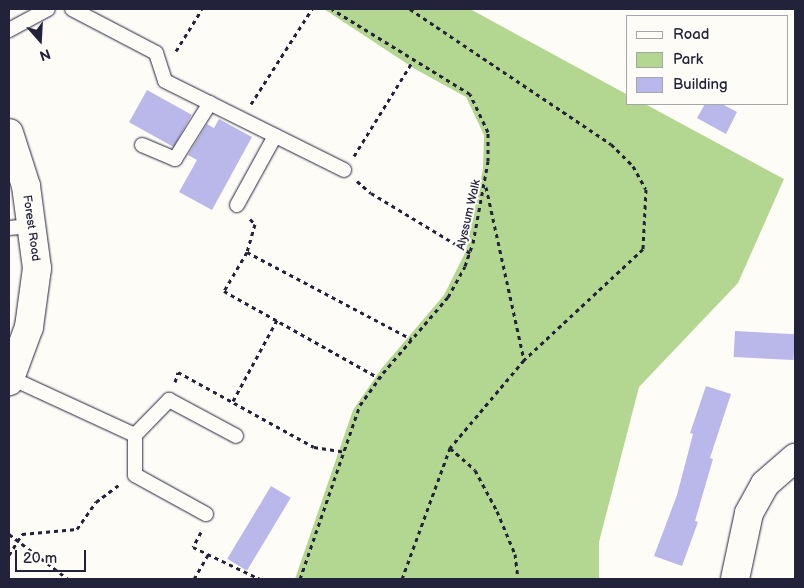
<!DOCTYPE html>
<html>
<head>
<meta charset="utf-8">
<style>
	body { margin:0 }
	#map { position:relative; width:804px; height:588px; overflow:hidden; background:#fdfcf7; font-family:"Balsamiq Sans",sans-serif }
	div>[style] { position:absolute }
	[style*='--x'] { left:calc(var(--x)*1px); top:calc(var(--y)*1px); width:calc(var(--w)*1px); rotate:calc(var(--a)*1deg) }
	.green>* { inset:0; background:#b3d791 }
	.building>* { inset:0; background:#bab8ea; transform-origin:0 0 }
	.path>* { height:3px; margin-top:-1.5px; transform-origin:0; background:repeating-linear-gradient(90deg,#22223b 0 4px,transparent 0 8px) }
	.roads { filter:drop-shadow(0 0 1px #22223b) drop-shadow(0 0 1px #22223b) }
	.lane>* { height:14px; margin:-7px; padding:0 7px; transform-origin:7px; border-radius:7px; background:#fdfcf7 }
	.street>* { height:28px; margin:-14px; padding:0 14px; transform-origin:14px; border-radius:14px; background:#fdfcf7 }
	span { translate:-50% -50%; white-space:nowrap; text-align:center; line-height:1.15; -webkit-text-stroke:4px #fdfcf7; paint-order:stroke }
	.street-label { font-size:12px; color:#22223b }
	.frame { position:absolute; inset:0; border:10px solid #22223b; pointer-events:none }
	.legend { position:absolute; left:626px; top:15px; width:162px; height:90px; box-sizing:border-box; background:#fdfcf7; border:1px solid #a5a5ac; margin:0; padding:6px 9px; list-style:none; font-size:15px; color:#22223b }
	.legend li { display:flex; align-items:center; gap:10px; height:25px }
	.legend b { width:25px; border:1px solid #a5a5ac }
	.north { position:absolute; left:15px; top:15px; width:50px; height:50px; -webkit-text-stroke:4px #fdfcf7; paint-order:stroke; rotate:161deg; font-size:14px; font-weight:700; line-height:20px; text-align:center; color:#22223b }
	.north::after { content:''; display:block; margin:auto; width:18px; height:22px; background:#22223b; clip-path:polygon(50% 0,100% 100%,50% 72%,0 100%) }
	.scale { position:absolute; left:15px; top:550px; width:71px; height:22px; box-sizing:border-box; border:2px solid #22223b; border-top:0; padding-left:6px; font-size:15px; line-height:18px; white-space:nowrap; color:#22223b; -webkit-text-stroke:4px #fdfcf7; paint-order:stroke }
</style>
</head>
<body>
<div id="map">
	<div class="green">
		<i style="clip-path:polygon(324px 9px,470px 9px,628px 95px,628px 104px,645px 104px,784px 179px,738px 283px,639px 387px,599px 542px,599px 579px,295px 579px,353px 410px,382px 368px,444px 295px,466px 251px,483px 169px,484px 135px,466px 97px,415px 69px)"></i>
	</div>
	<div class="building">
		<i style="left:147px;top:90px;width:51px;height:37px;rotate:29deg"></i>
		<i style="clip-path:polygon(705px 104px,722px 104px,737px 112px,726px 134px,697px 118px)"></i>
		<i style="clip-path:polygon(219px 119px,252px 137px,212px 210px,179px 192px,197px 160px,188px 155px,207px 124px,214px 128px)"></i>
		<i style="left:735px;top:331px;width:60px;height:26px;rotate:3deg"></i>
		<i style="clip-path:polygon(706px 386px,731px 394px,710px 458px,713px 459px,695px 521px,698px 522px,682px 566px,654px 556px,677px 495px,693px 434px,690px 433px)"></i>
		<i style="left:271px;top:486px;width:23px;height:85px;rotate:31deg"></i>
	</div>
	<div class="path">
		<i style="--x:410;--y:9;--w:242;--a:33.9"></i>
		<i style="--x:611;--y:144;--w:31;--a:45"></i>
		<i style="--x:633;--y:166;--w:26;--a:61"></i>
		<i style="--x:646;--y:189;--w:60;--a:92.9"></i>
		<i style="--x:643;--y:249;--w:163;--a:137"></i>
		<i style="--x:524;--y:360;--w:115;--a:130.1"></i>
		<i style="--x:450;--y:448;--w:33;--a:41"></i>
		<i style="--x:475;--y:470;--w:47;--a:61.8"></i>
		<i style="--x:497;--y:511;--w:47;--a:67.3"></i>
		<i style="--x:515;--y:554;--w:25;--a:83"></i>
		<i style="--x:176;--y:51;--w:49;--a:-58.2"></i>
		<i style="--x:251;--y:104;--w:113;--a:-57.3"></i>
		<i style="--x:354;--y:156;--w:112;--a:-58.2"></i>
		<i style="--x:357;--y:181;--w:18;--a:41"></i>
		<i style="--x:371;--y:193;--w:116;--a:31.2"></i>
		<i style="--x:486;--y:187;--w:177;--a:77.6"></i>
		<i style="--x:250;--y:219;--w:7;--a:45"></i>
		<i style="--x:255;--y:224;--w:29;--a:106"></i>
		<i style="--x:247;--y:252;--w:186;--a:27.9"></i>
		<i style="--x:247;--y:252;--w:45;--a:120.5"></i>
		<i style="--x:224;--y:291;--w:178;--a:29.3"></i>
		<i style="--x:175;--y:382;--w:10;--a:-73"></i>
		<i style="--x:178;--y:372;--w:155;--a:28.9"></i>
		<i style="--x:314;--y:447;--w:31;--a:9"></i>
		<i style="--x:233;--y:401;--w:92;--a:-61.5"></i>
		<i style="--x:201;--y:532;--w:17;--a:118"></i>
		<i style="--x:193;--y:547;--w:74;--a:25.5"></i>
		<i style="--x:9;--y:534;--w:74;--a:37.3"></i>
		<i style="--x:9;--y:555;--w:25;--a:-58"></i>
		<i style="--x:22;--y:534;--w:55;--a:-5.2"></i>
		<i style="--x:77;--y:529;--w:33;--a:-55"></i>
		<i style="--x:96;--y:502;--w:30;--a:-37"></i>
		<i style="--x:194;--y:579;--w:28;--a:-60"></i>
		<i style="--x:300;--y:579;--w:184;--a:-71"></i>
		<i style="--x:360;--y:405;--w:39;--a:-54"></i>
		<i style="--x:383;--y:373;--w:100;--a:-49.5"></i>
		<i style="--x:448;--y:297;--w:35;--a:-61"></i>
		<i style="--x:465;--y:266;--w:24;--a:-71"></i>
		<i style="--x:473;--y:243;--w:83;--a:-79.6"></i>
		<i style="--x:488;--y:161;--w:29;--a:-90"></i>
		<i style="--x:488;--y:132;--w:42;--a:-115.3"></i>
		<i style="--x:470;--y:94;--w:162;--a:-148.4"></i>
		<i style="--x:402;--y:579;--w:140;--a:-69.9"></i>
	</div>
	<div class="roads">
		<div class="lane">
			<i style="--x:72;--y:9;--w:95;--a:27.6"></i>
			<i style="--x:156;--y:53;--w:29;--a:72"></i>
			<i style="--x:165;--y:81;--w:200;--a:26.4"></i>
			<i style="--x:9;--y:30;--w:44;--a:-28.3"></i>
			<i style="--x:142;--y:145;--w:36;--a:23"></i>
			<i style="--x:175;--y:159;--w:66;--a:-58"></i>
			<i style="--x:237;--y:205;--w:79;--a:-61.2"></i>
			<i style="--x:9;--y:228;--w:22;--a:-5"></i>
			<i style="--x:11;--y:378;--w:136;--a:24.7"></i>
			<i style="--x:135;--y:435;--w:40;--a:90"></i>
			<i style="--x:135;--y:475;--w:81;--a:28.8"></i>
			<i style="--x:135;--y:435;--w:49;--a:-45.8"></i>
			<i style="--x:169;--y:400;--w:76;--a:28.2"></i>
		</div>
		<div class="street">
			<i style="--x:9;--y:133;--w:56;--a:72.2"></i>
			<i style="--x:26;--y:186;--w:83;--a:82.4"></i>
			<i style="--x:37;--y:268;--w:60;--a:97.7"></i>
			<i style="--x:29;--y:327;--w:58;--a:110.3"></i>
			<i style="--x:735;--y:579;--w:67;--a:-78"></i>
			<i style="--x:749;--y:513;--w:33;--a:-61"></i>
			<i style="--x:765;--y:484;--w:40;--a:-41"></i>
		</div>
	</div>
	<div class="street-label">
		<span style="left:469px;top:215px;rotate:-77deg">Alyssum Walk</span>
		<span style="left:31px;top:228px;rotate:82deg">Forest Road</span>
	</div>
	<div class="frame"></div>
	<ul class="legend">
	<li><b style="height:6px;background:#fdfcf7"></b>Road</li>
	<li><b style="height:14px;background:#b3d791"></b>Park</li>
	<li><b style="height:14px;background:#bab8ea"></b>Building</li>
	</ul>
	<div class="north">N</div>
	<div class="scale">20 m</div>
</div>
</body>
</html>
